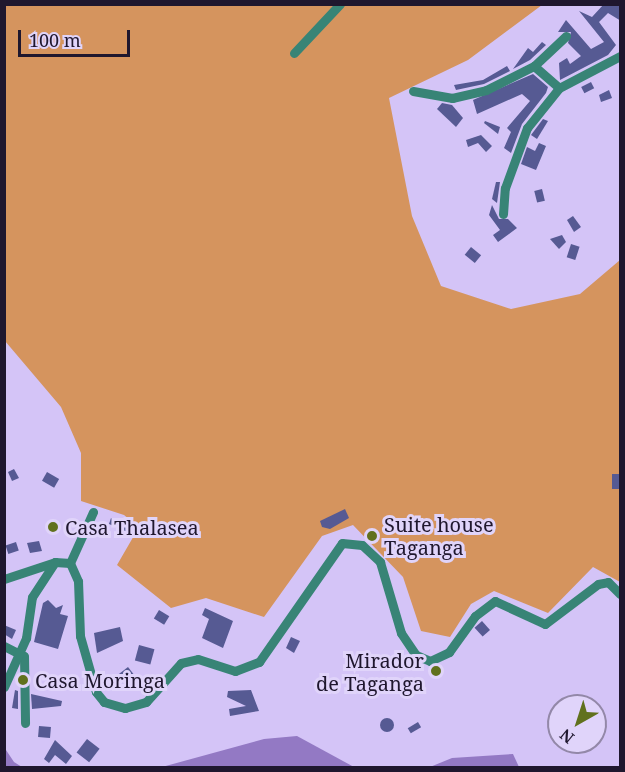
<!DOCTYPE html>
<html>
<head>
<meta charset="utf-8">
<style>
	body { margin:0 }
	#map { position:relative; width:625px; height:772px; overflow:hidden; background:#d4c4f7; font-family:"Noto Serif",serif }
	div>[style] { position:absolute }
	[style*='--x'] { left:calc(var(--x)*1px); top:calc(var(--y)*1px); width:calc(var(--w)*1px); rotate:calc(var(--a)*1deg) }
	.green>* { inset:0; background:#d5945e }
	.water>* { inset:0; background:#9379c4 }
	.building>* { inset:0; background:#565a93; transform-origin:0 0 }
	.round { border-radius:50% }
	.minor>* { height:9px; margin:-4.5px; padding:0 4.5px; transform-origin:4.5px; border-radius:4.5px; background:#388476 }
	.dots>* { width:16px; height:16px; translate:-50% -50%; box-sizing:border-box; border:3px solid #e0d4fa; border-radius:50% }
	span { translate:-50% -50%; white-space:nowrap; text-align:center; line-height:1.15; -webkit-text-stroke:6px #e0d4fa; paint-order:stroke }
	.poi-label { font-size:20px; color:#1f172e }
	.left { translate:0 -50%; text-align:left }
	.right { translate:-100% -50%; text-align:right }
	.frame { position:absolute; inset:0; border:6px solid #1f172e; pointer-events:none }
	.north { position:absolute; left:547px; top:694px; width:60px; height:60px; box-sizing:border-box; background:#e0d4fa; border:2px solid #9388a8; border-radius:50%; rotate:219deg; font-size:16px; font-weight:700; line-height:24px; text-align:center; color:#1f172e }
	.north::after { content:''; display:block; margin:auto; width:21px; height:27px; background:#61711d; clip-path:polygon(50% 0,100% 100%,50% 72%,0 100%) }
	.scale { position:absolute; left:18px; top:30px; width:112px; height:27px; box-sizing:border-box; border:3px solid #1f172e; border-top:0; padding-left:8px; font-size:18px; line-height:21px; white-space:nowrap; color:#1f172e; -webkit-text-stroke:4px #e0d4fa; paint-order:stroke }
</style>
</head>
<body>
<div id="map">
	<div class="green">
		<i style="clip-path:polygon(4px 5px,542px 5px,468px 60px,389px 98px,412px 216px,441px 286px,511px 309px,580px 294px,620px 260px,620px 582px,593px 567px,548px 613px,494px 591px,471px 604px,450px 637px,421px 631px,403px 577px,353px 525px,322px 536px,264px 617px,206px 598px,171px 608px,117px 565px,139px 527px,124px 515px,81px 501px,81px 453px,61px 407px,5px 341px)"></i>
	</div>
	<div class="water">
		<i style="clip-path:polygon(297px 736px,354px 767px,162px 767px,264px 739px)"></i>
		<i style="clip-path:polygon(4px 747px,14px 762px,22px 767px,5px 767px)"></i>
		<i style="clip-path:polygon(513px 754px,519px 767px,430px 767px,452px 758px)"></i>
	</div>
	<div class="building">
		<i style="clip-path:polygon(604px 4px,621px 4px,621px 21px,608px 13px,599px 22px,616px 45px,608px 55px,560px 80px,559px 63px,567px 58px,570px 64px,581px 56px,568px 43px,571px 32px,558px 32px,566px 20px,591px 49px,604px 42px,579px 11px,592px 17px)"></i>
		<i style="clip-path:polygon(542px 42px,546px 45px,530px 60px,513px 69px,528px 48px,533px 52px)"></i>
		<i style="clip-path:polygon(507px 66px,510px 71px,484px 84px,456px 90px,454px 85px,483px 80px)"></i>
		<i style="clip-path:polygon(533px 74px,548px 87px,546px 93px,522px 124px,511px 153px,504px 148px,511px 132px,507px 128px,530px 101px,522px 94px,477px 114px,473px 100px)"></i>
		<i style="left:591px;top:82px;width:7px;height:11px;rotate:63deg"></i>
		<i style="clip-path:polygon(609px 90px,612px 98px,601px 102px,599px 95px)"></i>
		<i style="clip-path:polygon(442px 103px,452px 105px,463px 118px,456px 127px,437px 109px)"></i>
		<i style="clip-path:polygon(543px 119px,548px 121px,537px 139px,531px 135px)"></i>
		<i style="clip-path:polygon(485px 121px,500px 127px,498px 134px,484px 123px)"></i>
		<i style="clip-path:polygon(481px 135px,492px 146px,486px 152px,478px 143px,468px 147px,466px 140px)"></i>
		<i style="clip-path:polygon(539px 143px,546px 146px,536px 170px,521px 164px,527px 147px,535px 151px)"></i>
		<i style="clip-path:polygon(496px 182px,500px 182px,497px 203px,492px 199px)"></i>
		<i style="left:542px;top:189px;width:12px;height:8px;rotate:76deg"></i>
		<i style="clip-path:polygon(492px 205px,499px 219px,508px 219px,517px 228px,498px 242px,493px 235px,500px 230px,489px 215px)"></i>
		<i style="clip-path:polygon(573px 216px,581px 227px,574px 232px,567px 220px)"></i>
		<i style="clip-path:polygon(562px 235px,566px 242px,559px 249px,550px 239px)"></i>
		<i style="left:571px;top:244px;width:9px;height:14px;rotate:18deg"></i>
		<i style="left:471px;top:247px;width:13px;height:10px;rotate:39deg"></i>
		<i style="clip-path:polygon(14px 469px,19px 478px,12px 481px,8px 472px)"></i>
		<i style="left:47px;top:472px;width:14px;height:10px;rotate:30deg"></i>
		<i style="left:612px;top:474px;width:7px;height:15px"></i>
		<i style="clip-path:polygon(345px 509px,349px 518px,330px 529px,322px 527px,320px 521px)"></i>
		<i style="clip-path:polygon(111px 518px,132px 526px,130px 533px,109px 524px)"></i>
		<i style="clip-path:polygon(39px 541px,42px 551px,30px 553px,27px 543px)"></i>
		<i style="left:16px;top:542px;width:9px;height:11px;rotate:72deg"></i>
		<i style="clip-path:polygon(48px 600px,56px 608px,63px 605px,60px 614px,68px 616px,58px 649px,34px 642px,43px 603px)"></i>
		<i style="clip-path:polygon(205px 608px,233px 621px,223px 648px,202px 638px,209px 619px,202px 615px)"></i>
		<i style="left:159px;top:610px;width:12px;height:10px;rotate:31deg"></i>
		<i style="left:482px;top:621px;width:12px;height:10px;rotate:48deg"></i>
		<i style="clip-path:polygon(4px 625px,16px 630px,12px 639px,4px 634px)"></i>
		<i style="clip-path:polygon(120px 627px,123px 641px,97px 653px,94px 633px)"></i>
		<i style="clip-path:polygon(291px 637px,300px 641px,294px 653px,286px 648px)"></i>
		<i style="left:139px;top:645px;width:16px;height:16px;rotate:15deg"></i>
		<i style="left:128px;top:667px;width:18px;height:14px;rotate:52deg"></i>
		<i style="clip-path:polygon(15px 690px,18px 691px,18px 709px,12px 708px)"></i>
		<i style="clip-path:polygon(251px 690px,259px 711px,230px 716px,229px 709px,246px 706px,227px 697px,228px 691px)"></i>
		<i style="clip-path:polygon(31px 694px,62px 701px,61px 706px,32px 709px)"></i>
		<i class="round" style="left:380px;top:718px;width:14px;height:14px"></i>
		<i style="left:418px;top:722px;width:6px;height:12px;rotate:59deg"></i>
		<i style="left:39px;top:726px;width:12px;height:11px;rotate:5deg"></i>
		<i style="left:87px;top:739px;width:16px;height:17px;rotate:38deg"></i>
		<i style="clip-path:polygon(55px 740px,72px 756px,66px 764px,55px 755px,49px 763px,44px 759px)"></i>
	</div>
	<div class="minor">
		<i style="--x:294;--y:53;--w:67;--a:-46.8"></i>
		<i style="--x:534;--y:66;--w:33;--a:41"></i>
		<i style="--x:413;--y:91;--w:40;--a:10"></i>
		<i style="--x:452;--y:98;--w:35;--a:-13"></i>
		<i style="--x:486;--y:90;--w:54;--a:-26.6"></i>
		<i style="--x:534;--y:66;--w:44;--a:-43.2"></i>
		<i style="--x:503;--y:214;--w:26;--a:-86"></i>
		<i style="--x:505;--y:188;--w:64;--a:-69.9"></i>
		<i style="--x:527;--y:128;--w:51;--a:-51.3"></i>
		<i style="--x:559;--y:88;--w:69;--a:-27.7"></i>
		<i style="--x:70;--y:563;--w:56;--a:-65.7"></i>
		<i style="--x:4;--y:579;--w:54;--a:-18.4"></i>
		<i style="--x:55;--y:562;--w:15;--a:4"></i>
		<i style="--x:70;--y:563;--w:20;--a:66"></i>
		<i style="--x:78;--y:581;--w:55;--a:87.9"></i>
		<i style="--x:80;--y:636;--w:58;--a:74.1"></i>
		<i style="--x:96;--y:692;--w:13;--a:51"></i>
		<i style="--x:104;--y:702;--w:22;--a:16"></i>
		<i style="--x:125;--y:708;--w:22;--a:-16"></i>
		<i style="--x:146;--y:702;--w:52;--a:-48.1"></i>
		<i style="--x:181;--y:663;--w:17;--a:-13"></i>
		<i style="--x:198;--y:659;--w:39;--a:18"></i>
		<i style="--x:235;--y:671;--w:26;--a:-21"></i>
		<i style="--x:259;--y:662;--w:145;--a:-55.1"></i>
		<i style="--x:342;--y:543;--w:20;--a:6"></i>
		<i style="--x:362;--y:545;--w:25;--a:43"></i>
		<i style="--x:380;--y:562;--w:74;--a:73.5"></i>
		<i style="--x:401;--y:633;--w:27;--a:56"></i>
		<i style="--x:416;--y:655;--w:15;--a:23"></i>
		<i style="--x:430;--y:661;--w:21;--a:-25"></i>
		<i style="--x:449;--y:652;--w:44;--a:-54.2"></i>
		<i style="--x:475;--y:616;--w:25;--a:-37"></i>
		<i style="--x:495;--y:601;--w:55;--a:24.7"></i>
		<i style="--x:545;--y:624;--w:66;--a:-37"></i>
		<i style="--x:598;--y:584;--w:10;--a:-11"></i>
		<i style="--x:608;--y:582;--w:17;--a:45"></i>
		<i style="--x:4;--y:646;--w:22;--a:27"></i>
		<i style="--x:24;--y:656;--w:67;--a:89.1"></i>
		<i style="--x:4;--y:687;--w:54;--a:-65.8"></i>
		<i style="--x:26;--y:638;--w:41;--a:-81.7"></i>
		<i style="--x:32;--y:597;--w:42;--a:-56.7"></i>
	</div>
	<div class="dots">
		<i style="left:53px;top:527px;background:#61711d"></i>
		<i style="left:372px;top:536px;background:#61711d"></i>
		<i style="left:436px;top:671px;background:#61711d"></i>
		<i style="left:23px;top:680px;background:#61711d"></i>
	</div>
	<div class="poi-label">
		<span class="left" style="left:384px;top:536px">Suite house<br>Taganga</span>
		<span class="left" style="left:65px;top:527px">Casa Thalasea</span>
		<span class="right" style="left:424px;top:672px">Mirador<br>de Taganga</span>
		<span class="left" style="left:35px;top:680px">Casa Moringa</span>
	</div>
	<div class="frame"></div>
	<div class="north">N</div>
	<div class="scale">100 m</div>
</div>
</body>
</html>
